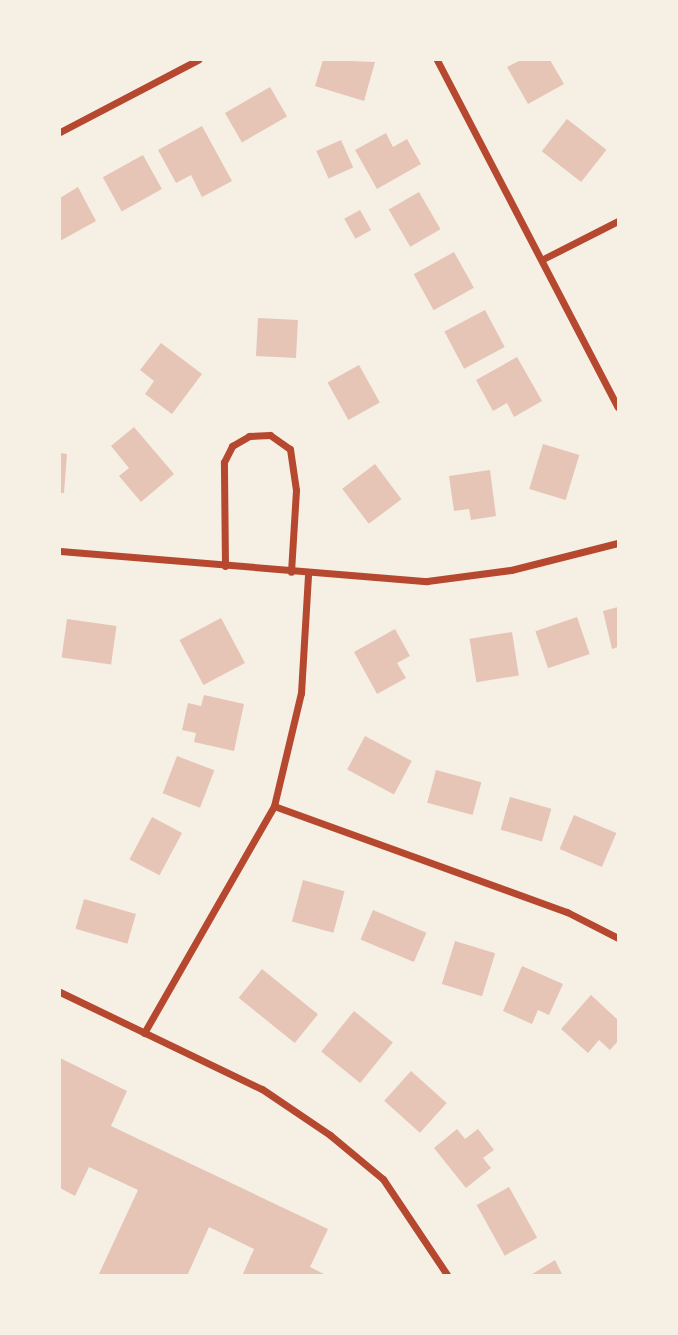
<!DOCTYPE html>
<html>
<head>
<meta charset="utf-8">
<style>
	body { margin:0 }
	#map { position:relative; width:678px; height:1335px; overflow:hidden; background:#f6efe4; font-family:Ubuntu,sans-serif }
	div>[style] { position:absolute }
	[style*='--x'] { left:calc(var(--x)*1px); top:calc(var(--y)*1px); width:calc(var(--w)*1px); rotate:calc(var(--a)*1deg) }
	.building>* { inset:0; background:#e6c5b7; transform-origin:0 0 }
	.minor>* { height:7px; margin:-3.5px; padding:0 3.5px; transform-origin:3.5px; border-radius:3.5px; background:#b5482f }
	span { translate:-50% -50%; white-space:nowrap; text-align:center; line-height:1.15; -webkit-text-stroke:5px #f6efe4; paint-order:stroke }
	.frame { position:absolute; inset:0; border:61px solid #f6efe4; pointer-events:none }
</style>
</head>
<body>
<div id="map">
	<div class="building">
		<i style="clip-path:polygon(323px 60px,375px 62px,364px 101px,315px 86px)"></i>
		<i style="clip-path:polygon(521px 60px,550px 60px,564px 84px,528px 104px,507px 67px)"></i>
		<i style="left:270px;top:87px;width:34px;height:52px;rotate:60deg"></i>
		<i style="left:567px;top:119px;width:50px;height:41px;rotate:38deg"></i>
		<i style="clip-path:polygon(202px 126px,232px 181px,202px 197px,191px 175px,176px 183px,158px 150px)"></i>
		<i style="clip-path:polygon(386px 133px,393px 147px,407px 139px,421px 164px,377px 189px,355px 150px)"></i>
		<i style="left:341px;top:140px;width:30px;height:27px;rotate:66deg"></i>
		<i style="left:143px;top:155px;width:39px;height:46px;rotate:61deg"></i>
		<i style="clip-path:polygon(78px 187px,96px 221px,60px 241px,60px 198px)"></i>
		<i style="left:419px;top:192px;width:43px;height:35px;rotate:60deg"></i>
		<i style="left:360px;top:210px;width:23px;height:18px;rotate:61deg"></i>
		<i style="left:454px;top:252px;width:41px;height:46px;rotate:61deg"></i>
		<i style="left:485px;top:310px;width:42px;height:46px;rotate:62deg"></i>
		<i style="left:258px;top:318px;width:40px;height:38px;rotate:3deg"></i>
		<i style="clip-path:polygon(161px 343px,202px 374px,172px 414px,145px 394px,154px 381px,140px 370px)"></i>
		<i style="clip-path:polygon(517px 357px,542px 401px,514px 417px,507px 403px,493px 411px,476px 380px)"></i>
		<i style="left:359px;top:365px;width:43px;height:36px;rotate:61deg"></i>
		<i style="clip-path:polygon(134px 427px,174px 474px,141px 502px,119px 476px,129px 468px,111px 446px)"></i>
		<i style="left:543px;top:444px;width:38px;height:47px;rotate:17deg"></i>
		<i style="clip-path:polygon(60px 453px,67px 454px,64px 493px,60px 493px)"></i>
		<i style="left:375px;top:464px;width:44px;height:41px;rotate:53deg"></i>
		<i style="clip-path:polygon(490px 470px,496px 516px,471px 520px,469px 509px,454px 511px,449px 476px)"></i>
		<i style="clip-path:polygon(618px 607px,618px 647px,612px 649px,603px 611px)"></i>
		<i style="left:577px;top:617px;width:39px;height:44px;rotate:71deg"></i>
		<i style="left:221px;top:618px;width:51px;height:47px;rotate:62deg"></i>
		<i style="left:67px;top:619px;width:50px;height:39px;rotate:8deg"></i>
		<i style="clip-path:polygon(395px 629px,410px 656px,397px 663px,406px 678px,377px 694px,354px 652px)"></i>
		<i style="left:512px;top:632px;width:44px;height:43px;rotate:81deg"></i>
		<i style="clip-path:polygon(204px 695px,244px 704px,234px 751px,194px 742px,196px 733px,182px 730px,188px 703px,201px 706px)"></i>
		<i style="left:365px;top:736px;width:53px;height:38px;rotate:28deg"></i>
		<i style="left:177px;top:756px;width:40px;height:40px;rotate:21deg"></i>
		<i style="left:436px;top:770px;width:47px;height:34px;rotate:15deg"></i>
		<i style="left:510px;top:797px;width:43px;height:34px;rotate:16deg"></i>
		<i style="left:574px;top:815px;width:46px;height:37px;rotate:23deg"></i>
		<i style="left:152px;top:817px;width:34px;height:48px;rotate:28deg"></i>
		<i style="left:303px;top:880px;width:43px;height:43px;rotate:15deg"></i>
		<i style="left:84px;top:899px;width:54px;height:31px;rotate:16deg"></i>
		<i style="left:373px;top:910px;width:58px;height:32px;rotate:23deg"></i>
		<i style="left:455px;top:941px;width:42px;height:45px;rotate:17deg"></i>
		<i style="clip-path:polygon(522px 966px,563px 984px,549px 1015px,538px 1010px,532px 1024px,503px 1011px)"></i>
		<i style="left:262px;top:969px;width:72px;height:37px;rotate:39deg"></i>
		<i style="clip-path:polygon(591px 995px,618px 1020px,618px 1041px,610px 1050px,599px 1040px,588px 1053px,561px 1029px)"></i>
		<i style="left:354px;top:1011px;width:50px;height:52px;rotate:39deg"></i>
		<i style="clip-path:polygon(60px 1058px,127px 1091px,111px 1126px,328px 1229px,310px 1267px,328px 1276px,242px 1276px,254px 1249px,209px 1227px,187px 1276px,98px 1276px,138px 1190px,89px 1167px,75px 1196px,60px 1188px)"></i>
		<i style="left:411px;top:1071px;width:48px;height:40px;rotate:42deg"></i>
		<i style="clip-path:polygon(457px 1129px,465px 1139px,478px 1129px,494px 1150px,483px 1158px,491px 1168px,466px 1188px,434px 1148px)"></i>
		<i style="left:509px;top:1187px;width:58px;height:37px;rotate:61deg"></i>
		<i style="clip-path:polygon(555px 1260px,563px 1276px,529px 1276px)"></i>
	</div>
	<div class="minor">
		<i style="--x:437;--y:60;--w:391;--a:62.5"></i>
		<i style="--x:60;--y:132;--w:156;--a:-27.6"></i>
		<i style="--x:545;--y:258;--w:82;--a:-26.9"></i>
		<i style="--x:60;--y:551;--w:368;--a:4.7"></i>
		<i style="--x:427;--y:581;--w:85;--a:-7.5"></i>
		<i style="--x:511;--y:570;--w:110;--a:-14.2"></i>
		<i style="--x:225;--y:566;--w:104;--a:-90.6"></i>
		<i style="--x:224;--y:462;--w:18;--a:-63"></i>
		<i style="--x:232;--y:446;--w:20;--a:-30"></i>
		<i style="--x:249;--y:436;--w:21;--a:-3"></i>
		<i style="--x:270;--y:435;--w:24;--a:35"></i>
		<i style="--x:290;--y:449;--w:41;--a:81.7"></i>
		<i style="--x:296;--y:490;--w:82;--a:93.5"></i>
		<i style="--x:274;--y:806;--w:312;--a:19.9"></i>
		<i style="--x:567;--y:912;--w:57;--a:27"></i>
		<i style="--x:60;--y:992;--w:224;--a:25.7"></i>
		<i style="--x:262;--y:1089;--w:82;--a:34.1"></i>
		<i style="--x:330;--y:1135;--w:69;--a:39.7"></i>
		<i style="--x:383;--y:1179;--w:117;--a:56.2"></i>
		<i style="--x:144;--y:1033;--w:262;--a:-60.2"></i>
		<i style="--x:274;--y:806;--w:116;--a:-76.6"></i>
		<i style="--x:301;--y:693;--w:119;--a:-86.6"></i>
	</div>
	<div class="frame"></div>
</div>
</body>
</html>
